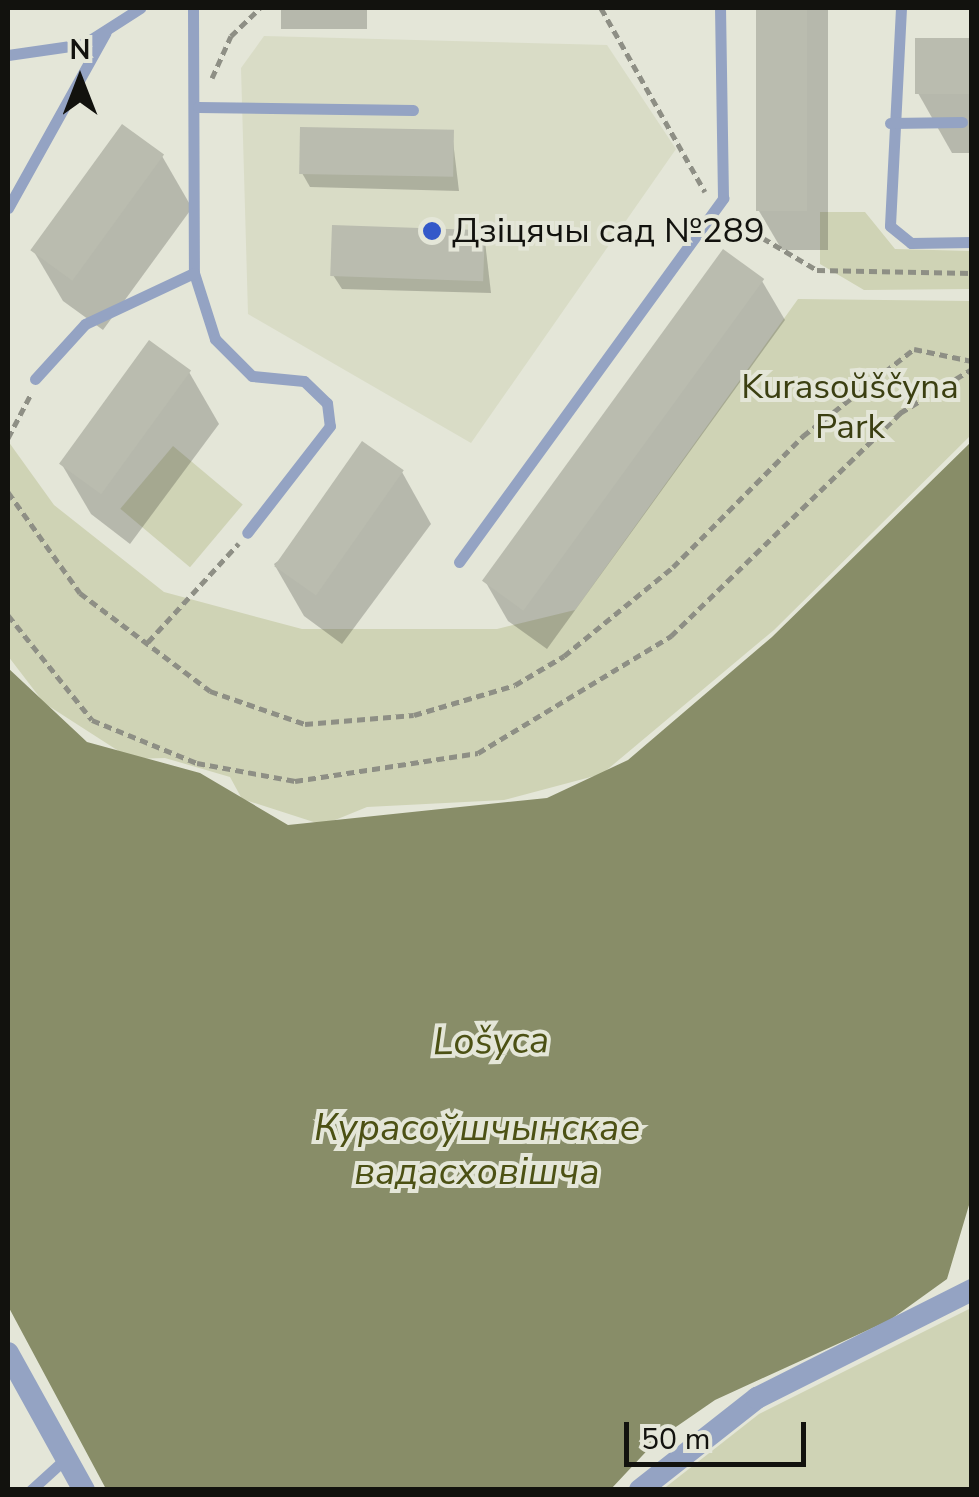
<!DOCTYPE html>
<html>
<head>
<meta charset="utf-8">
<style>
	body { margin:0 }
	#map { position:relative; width:979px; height:1497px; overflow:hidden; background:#e4e6d8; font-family:"Nunito Sans",sans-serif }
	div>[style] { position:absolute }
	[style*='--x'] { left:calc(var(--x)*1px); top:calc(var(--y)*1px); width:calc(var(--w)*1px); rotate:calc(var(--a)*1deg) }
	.built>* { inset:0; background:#d9dcc6 }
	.green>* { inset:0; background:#cfd3b5; transform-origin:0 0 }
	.water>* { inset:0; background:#888d68 }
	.shadow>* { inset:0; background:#0003; transform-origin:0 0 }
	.building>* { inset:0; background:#babcaf; transform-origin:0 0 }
	.path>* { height:5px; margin-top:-2.5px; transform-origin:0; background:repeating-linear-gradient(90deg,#8e8f85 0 8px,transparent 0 13px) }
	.lane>* { height:11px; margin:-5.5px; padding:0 5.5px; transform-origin:5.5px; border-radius:5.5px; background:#94a3c3 }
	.street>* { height:22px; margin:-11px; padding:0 11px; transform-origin:11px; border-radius:11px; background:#94a3c3 }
	.dots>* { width:28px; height:28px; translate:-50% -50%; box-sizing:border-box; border:5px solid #e4e6d8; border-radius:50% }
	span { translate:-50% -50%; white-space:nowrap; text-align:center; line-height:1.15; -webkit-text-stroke:8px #e4e6d8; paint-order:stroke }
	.poi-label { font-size:35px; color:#12120e }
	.left { translate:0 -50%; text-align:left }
	.park-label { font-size:35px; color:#3b3f11 }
	.water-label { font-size:38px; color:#4c5114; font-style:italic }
	.frame { position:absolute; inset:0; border:10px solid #12120e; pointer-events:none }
	.north { position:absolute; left:30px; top:30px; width:100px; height:100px; -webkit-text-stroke:8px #e4e6d8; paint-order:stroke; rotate:0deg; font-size:28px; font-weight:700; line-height:40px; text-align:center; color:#12120e }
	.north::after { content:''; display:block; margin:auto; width:35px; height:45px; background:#12120e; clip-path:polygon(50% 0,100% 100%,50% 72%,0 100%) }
	.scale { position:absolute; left:624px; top:1422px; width:182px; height:45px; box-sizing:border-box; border:5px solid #12120e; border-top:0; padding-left:12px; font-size:30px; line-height:35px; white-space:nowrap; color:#12120e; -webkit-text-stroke:8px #e4e6d8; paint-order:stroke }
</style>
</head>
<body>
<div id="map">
	<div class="built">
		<i style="clip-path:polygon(264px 36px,607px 45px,676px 149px,471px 443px,248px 314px,241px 68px)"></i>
	</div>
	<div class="green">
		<i style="clip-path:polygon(820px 212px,865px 212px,895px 249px,971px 251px,971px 289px,864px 290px,820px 264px)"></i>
		<i style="clip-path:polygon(798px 299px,971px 301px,971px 435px,774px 630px,602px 774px,504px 800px,367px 807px,323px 825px,242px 799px,230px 777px,165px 758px,131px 759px,44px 703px,8px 656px,8px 441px,54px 505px,164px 592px,302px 629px,497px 629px,575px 610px)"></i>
		<i style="left:173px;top:446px;width:91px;height:82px;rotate:40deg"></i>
		<i style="clip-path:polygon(971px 1308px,971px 1489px,662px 1490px,759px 1414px)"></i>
	</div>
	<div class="water">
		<i style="clip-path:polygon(971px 442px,972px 1195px,947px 1279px,890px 1320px,715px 1400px,657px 1440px,611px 1489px,106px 1489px,8px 1306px,8px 668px,87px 742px,200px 773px,288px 825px,547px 798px,628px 760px,772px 637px)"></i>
	</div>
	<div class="shadow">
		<i style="left:281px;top:8px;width:86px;height:21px"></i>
		<i style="clip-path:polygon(759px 8px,828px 8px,828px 250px,782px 250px,759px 211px)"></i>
		<i style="clip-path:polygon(972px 40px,972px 153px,952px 153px,918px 93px)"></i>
		<i style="clip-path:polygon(452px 133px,459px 191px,310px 187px,302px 173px)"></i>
		<i style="clip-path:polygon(162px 156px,192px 208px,103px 330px,63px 301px,33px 250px)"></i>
		<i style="clip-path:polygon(484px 233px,491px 293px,342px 289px,333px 275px)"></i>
		<i style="clip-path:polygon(762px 281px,785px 320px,547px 649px,508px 621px,485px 581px)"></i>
		<i style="clip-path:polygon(189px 372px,219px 424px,130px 544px,91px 514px,61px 463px)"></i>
		<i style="clip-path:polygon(402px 472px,431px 524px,342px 644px,304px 616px,274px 564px)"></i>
	</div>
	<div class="building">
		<i style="left:756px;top:8px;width:51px;height:203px"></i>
		<i style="left:915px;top:38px;width:57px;height:56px"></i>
		<i style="left:122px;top:124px;width:52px;height:156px;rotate:36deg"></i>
		<i style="left:300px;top:127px;width:154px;height:47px;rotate:1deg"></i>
		<i style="left:332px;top:225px;width:153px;height:51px;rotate:2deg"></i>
		<i style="left:723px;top:249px;width:51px;height:410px;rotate:36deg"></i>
		<i style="left:149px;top:340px;width:52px;height:153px;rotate:36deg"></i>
		<i style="left:362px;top:441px;width:51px;height:153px;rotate:35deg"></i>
	</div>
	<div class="path">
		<i style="--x:601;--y:8;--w:211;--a:60.5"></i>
		<i style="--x:212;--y:78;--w:46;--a:-65.7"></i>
		<i style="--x:231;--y:36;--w:40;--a:-44"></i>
		<i style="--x:729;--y:218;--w:102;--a:30.6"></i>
		<i style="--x:817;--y:270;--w:155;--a:1.1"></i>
		<i style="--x:8;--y:438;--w:50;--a:-62.4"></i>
		<i style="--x:8;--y:492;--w:124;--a:54.5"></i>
		<i style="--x:80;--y:593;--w:163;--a:37"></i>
		<i style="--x:210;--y:691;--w:101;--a:19.2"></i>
		<i style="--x:305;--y:724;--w:109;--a:-4.7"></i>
		<i style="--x:414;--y:715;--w:105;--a:-16.5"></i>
		<i style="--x:515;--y:685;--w:57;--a:-30.6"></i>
		<i style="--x:564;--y:656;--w:141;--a:-39.2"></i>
		<i style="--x:673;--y:567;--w:185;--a:-45.2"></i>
		<i style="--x:803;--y:436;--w:141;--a:-38.1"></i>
		<i style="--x:914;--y:349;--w:59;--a:11.7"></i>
		<i style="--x:8;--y:615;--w:134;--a:51.3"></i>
		<i style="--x:92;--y:720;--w:113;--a:22.3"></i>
		<i style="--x:197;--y:763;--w:100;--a:10.4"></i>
		<i style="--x:295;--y:781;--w:185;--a:-8.7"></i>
		<i style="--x:478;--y:753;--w:226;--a:-31.2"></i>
		<i style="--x:671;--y:636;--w:320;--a:-44.2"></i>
		<i style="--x:900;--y:413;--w:84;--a:-31.4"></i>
		<i style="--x:148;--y:642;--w:134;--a:-47.4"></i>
	</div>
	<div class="lane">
		<i style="--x:193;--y:8;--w:265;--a:89.8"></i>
		<i style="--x:194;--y:273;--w:69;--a:72.3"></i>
		<i style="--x:215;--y:339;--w:52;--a:45"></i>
		<i style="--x:252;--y:376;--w:52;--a:5.5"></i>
		<i style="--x:304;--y:381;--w:32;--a:44"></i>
		<i style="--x:327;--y:403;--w:23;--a:83"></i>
		<i style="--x:330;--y:426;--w:135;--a:127.8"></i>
		<i style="--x:901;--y:8;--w:218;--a:92.9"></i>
		<i style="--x:890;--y:226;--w:27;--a:39"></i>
		<i style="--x:911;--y:243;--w:61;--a:-0.9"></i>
		<i style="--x:8;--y:55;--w:77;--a:-8.2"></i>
		<i style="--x:84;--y:44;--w:67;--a:-32.7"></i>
		<i style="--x:198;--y:107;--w:215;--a:0.8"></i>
		<i style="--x:890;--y:123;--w:72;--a:-0.8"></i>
		<i style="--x:8;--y:208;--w:201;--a:-60.9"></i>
		<i style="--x:35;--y:379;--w:74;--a:-47.7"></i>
		<i style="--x:85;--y:324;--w:120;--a:-25.1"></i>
		<i style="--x:459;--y:562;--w:450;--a:-54"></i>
		<i style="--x:723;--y:198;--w:190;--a:-90.9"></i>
		<i style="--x:31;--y:1490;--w:45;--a:-42.3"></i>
	</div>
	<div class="street">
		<i style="--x:8;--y:1353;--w:157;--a:61"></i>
		<i style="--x:640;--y:1490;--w:149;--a:-38.2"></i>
		<i style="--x:757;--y:1398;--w:241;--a:-26.7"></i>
	</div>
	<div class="dots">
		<i style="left:432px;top:231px;background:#3358c9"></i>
	</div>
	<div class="poi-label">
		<span class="left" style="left:452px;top:231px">Дзіцячы сад №289</span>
	</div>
	<div class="park-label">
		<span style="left:850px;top:407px">Kurasoŭščyna<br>Park</span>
	</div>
	<div class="water-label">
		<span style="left:491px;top:1041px;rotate:-1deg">Lošyca</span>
		<span style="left:477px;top:1150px">Курасоўшчынскае<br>вадасховішча</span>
	</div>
	<div class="frame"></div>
	<div class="north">N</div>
	<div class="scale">50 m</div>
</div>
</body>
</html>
